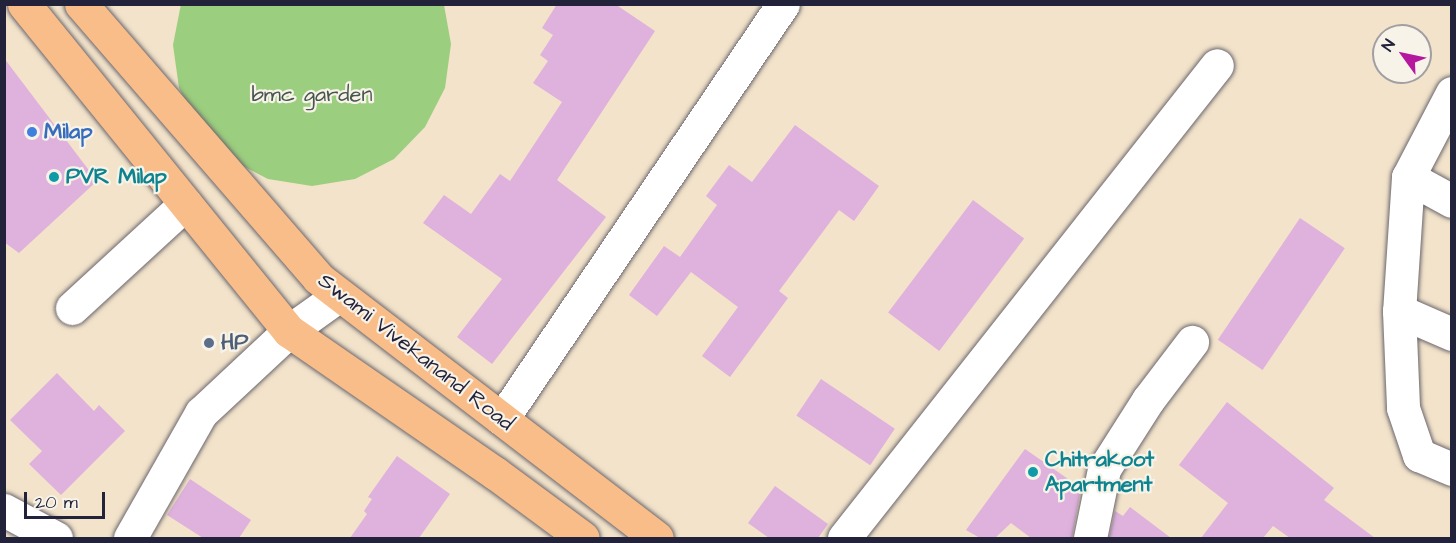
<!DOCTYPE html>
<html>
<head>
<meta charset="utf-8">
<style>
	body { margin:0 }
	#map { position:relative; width:1456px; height:543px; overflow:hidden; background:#f2e3ca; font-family:"Architects Daughter",sans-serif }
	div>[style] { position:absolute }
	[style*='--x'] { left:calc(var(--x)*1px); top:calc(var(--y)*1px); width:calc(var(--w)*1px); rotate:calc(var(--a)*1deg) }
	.green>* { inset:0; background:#9bce7e }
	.building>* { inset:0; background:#dfb1dd; transform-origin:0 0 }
	.roads { filter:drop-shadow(0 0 2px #6b666d) drop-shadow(0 0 2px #6b666d) }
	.minor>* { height:33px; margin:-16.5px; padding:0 16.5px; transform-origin:16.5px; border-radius:16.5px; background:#fff }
	.primary>* { height:33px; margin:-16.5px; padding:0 16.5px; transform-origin:16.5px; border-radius:16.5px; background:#f8bd89 }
	.dots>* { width:16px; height:16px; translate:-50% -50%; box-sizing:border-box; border:3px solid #f7f3e8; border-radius:50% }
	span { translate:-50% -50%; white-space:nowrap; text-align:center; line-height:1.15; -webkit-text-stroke:4.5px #f7f3e8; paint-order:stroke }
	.park-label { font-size:22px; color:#46564f }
	.shop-label { font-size:22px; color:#366cbe; font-weight:700 }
	.left { translate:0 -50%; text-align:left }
	.culture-label { font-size:22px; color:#0d838f; font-weight:700 }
	.service-label { font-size:22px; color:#4e5e75; font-weight:700 }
	.street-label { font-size:22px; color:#22223b }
	.frame { position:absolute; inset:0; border:6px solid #22223b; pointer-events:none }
	.north { position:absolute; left:1372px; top:24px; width:60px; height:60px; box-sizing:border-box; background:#f7f3e8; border:2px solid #a29fa3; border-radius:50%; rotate:303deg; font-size:16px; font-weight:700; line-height:24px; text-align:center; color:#22223b }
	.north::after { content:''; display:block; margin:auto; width:21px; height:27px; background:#b5179e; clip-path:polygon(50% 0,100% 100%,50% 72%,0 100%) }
	.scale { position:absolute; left:24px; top:492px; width:81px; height:27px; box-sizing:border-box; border:3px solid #22223b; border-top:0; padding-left:8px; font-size:18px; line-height:21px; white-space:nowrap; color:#22223b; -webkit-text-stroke:4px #f7f3e8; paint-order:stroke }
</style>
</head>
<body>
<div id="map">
	<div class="green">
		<i style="clip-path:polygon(181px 4px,444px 5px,451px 44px,445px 88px,425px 127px,394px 159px,355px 179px,312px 186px,268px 179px,229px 159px,199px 128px,179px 88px,173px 45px)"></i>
	</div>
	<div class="building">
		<i style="clip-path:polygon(557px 4px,615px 4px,655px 31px,557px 180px,606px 217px,492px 364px,457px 337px,502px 279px,423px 223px,444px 195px,471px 214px,500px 174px,510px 181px,562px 102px,533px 83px,548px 61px,540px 55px,553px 35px,542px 28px)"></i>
		<i style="clip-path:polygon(4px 58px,97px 181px,19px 253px,4px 242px)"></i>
		<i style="clip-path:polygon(795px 125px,879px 186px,854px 221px,839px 210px,779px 291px,788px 298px,730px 377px,702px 356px,738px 307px,691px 272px,657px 316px,629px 295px,664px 246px,680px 257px,717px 205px,706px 196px,729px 165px,752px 182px)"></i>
		<i style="left:973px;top:200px;width:64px;height:141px;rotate:37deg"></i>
		<i style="left:1300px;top:218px;width:54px;height:147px;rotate:34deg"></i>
		<i style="clip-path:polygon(57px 373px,94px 411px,99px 405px,125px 431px,61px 495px,29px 464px,42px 451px,10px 420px)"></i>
		<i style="left:821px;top:379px;width:89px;height:44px;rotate:34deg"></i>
		<i style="clip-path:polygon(1227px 402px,1334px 488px,1324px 500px,1375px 538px,1290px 538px,1273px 526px,1263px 538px,1201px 538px,1228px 503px,1179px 465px)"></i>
		<i style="clip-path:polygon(1025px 449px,1081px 488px,1072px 538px,1031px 538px,1011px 523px,995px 538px,980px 538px,966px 530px)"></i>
		<i style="clip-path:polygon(397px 456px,450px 494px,419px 538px,350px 538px,367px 514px,364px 511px,372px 499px,368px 497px)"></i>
		<i style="clip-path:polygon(190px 479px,251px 520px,239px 538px,203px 538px,167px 515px)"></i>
		<i style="clip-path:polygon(775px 486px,828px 524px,818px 538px,769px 538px,748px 523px)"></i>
		<i style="clip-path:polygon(1130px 507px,1171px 538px,1109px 538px,1115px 511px,1123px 516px)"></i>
	</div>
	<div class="roads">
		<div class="minor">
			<i style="--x:1452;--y:93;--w:95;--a:117.6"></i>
			<i style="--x:1408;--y:177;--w:134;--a:93.8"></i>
			<i style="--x:1399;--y:311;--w:58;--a:23.5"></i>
			<i style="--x:1408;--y:177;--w:50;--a:28.6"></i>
			<i style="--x:72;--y:308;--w:154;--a:-42.6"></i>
			<i style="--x:1399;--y:311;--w:97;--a:87.6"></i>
			<i style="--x:1403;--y:408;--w:50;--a:71.2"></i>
			<i style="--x:1419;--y:455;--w:36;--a:23"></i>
			<i style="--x:502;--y:419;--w:501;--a:-55.9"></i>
			<i style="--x:4;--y:510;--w:59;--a:28.3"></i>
			<i style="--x:130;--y:538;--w:144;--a:-60.4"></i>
			<i style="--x:201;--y:413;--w:120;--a:-43"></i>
			<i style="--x:289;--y:331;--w:60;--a:-35.5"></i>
			<i style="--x:844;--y:538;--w:602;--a:-51.74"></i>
			<i style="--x:1090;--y:538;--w:70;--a:-78.5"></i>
			<i style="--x:1104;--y:469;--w:82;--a:-57.5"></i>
			<i style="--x:1148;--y:400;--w:73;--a:-52.8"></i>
		</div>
		<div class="primary">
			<i style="--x:24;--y:4;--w:421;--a:51"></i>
			<i style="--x:289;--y:331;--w:250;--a:34.6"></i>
			<i style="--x:495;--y:473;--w:109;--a:36.5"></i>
			<i style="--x:81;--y:4;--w:362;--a:49.1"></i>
			<i style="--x:318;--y:278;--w:427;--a:37.5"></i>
		</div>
	</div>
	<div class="dots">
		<i style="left:32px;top:132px;background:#3f7fe0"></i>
		<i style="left:54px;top:177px;background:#0f9aa8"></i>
		<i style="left:209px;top:343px;background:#5c6f8a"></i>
		<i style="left:1033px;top:472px;background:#0f9aa8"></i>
	</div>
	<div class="park-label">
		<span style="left:312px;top:95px">bmc garden</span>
	</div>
	<div class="shop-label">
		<span class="left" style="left:44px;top:132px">Milap</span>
	</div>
	<div class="culture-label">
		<span class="left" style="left:66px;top:177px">PVR Milap</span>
		<span class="left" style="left:1045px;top:472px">Chitrakoot<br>Apartment</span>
	</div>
	<div class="service-label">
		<span class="left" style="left:221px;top:343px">HP</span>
	</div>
	<div class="street-label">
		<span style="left:416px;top:352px;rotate:38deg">Swami Vivekanand Road</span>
	</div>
	<div class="frame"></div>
	<div class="north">N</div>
	<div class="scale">20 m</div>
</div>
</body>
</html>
